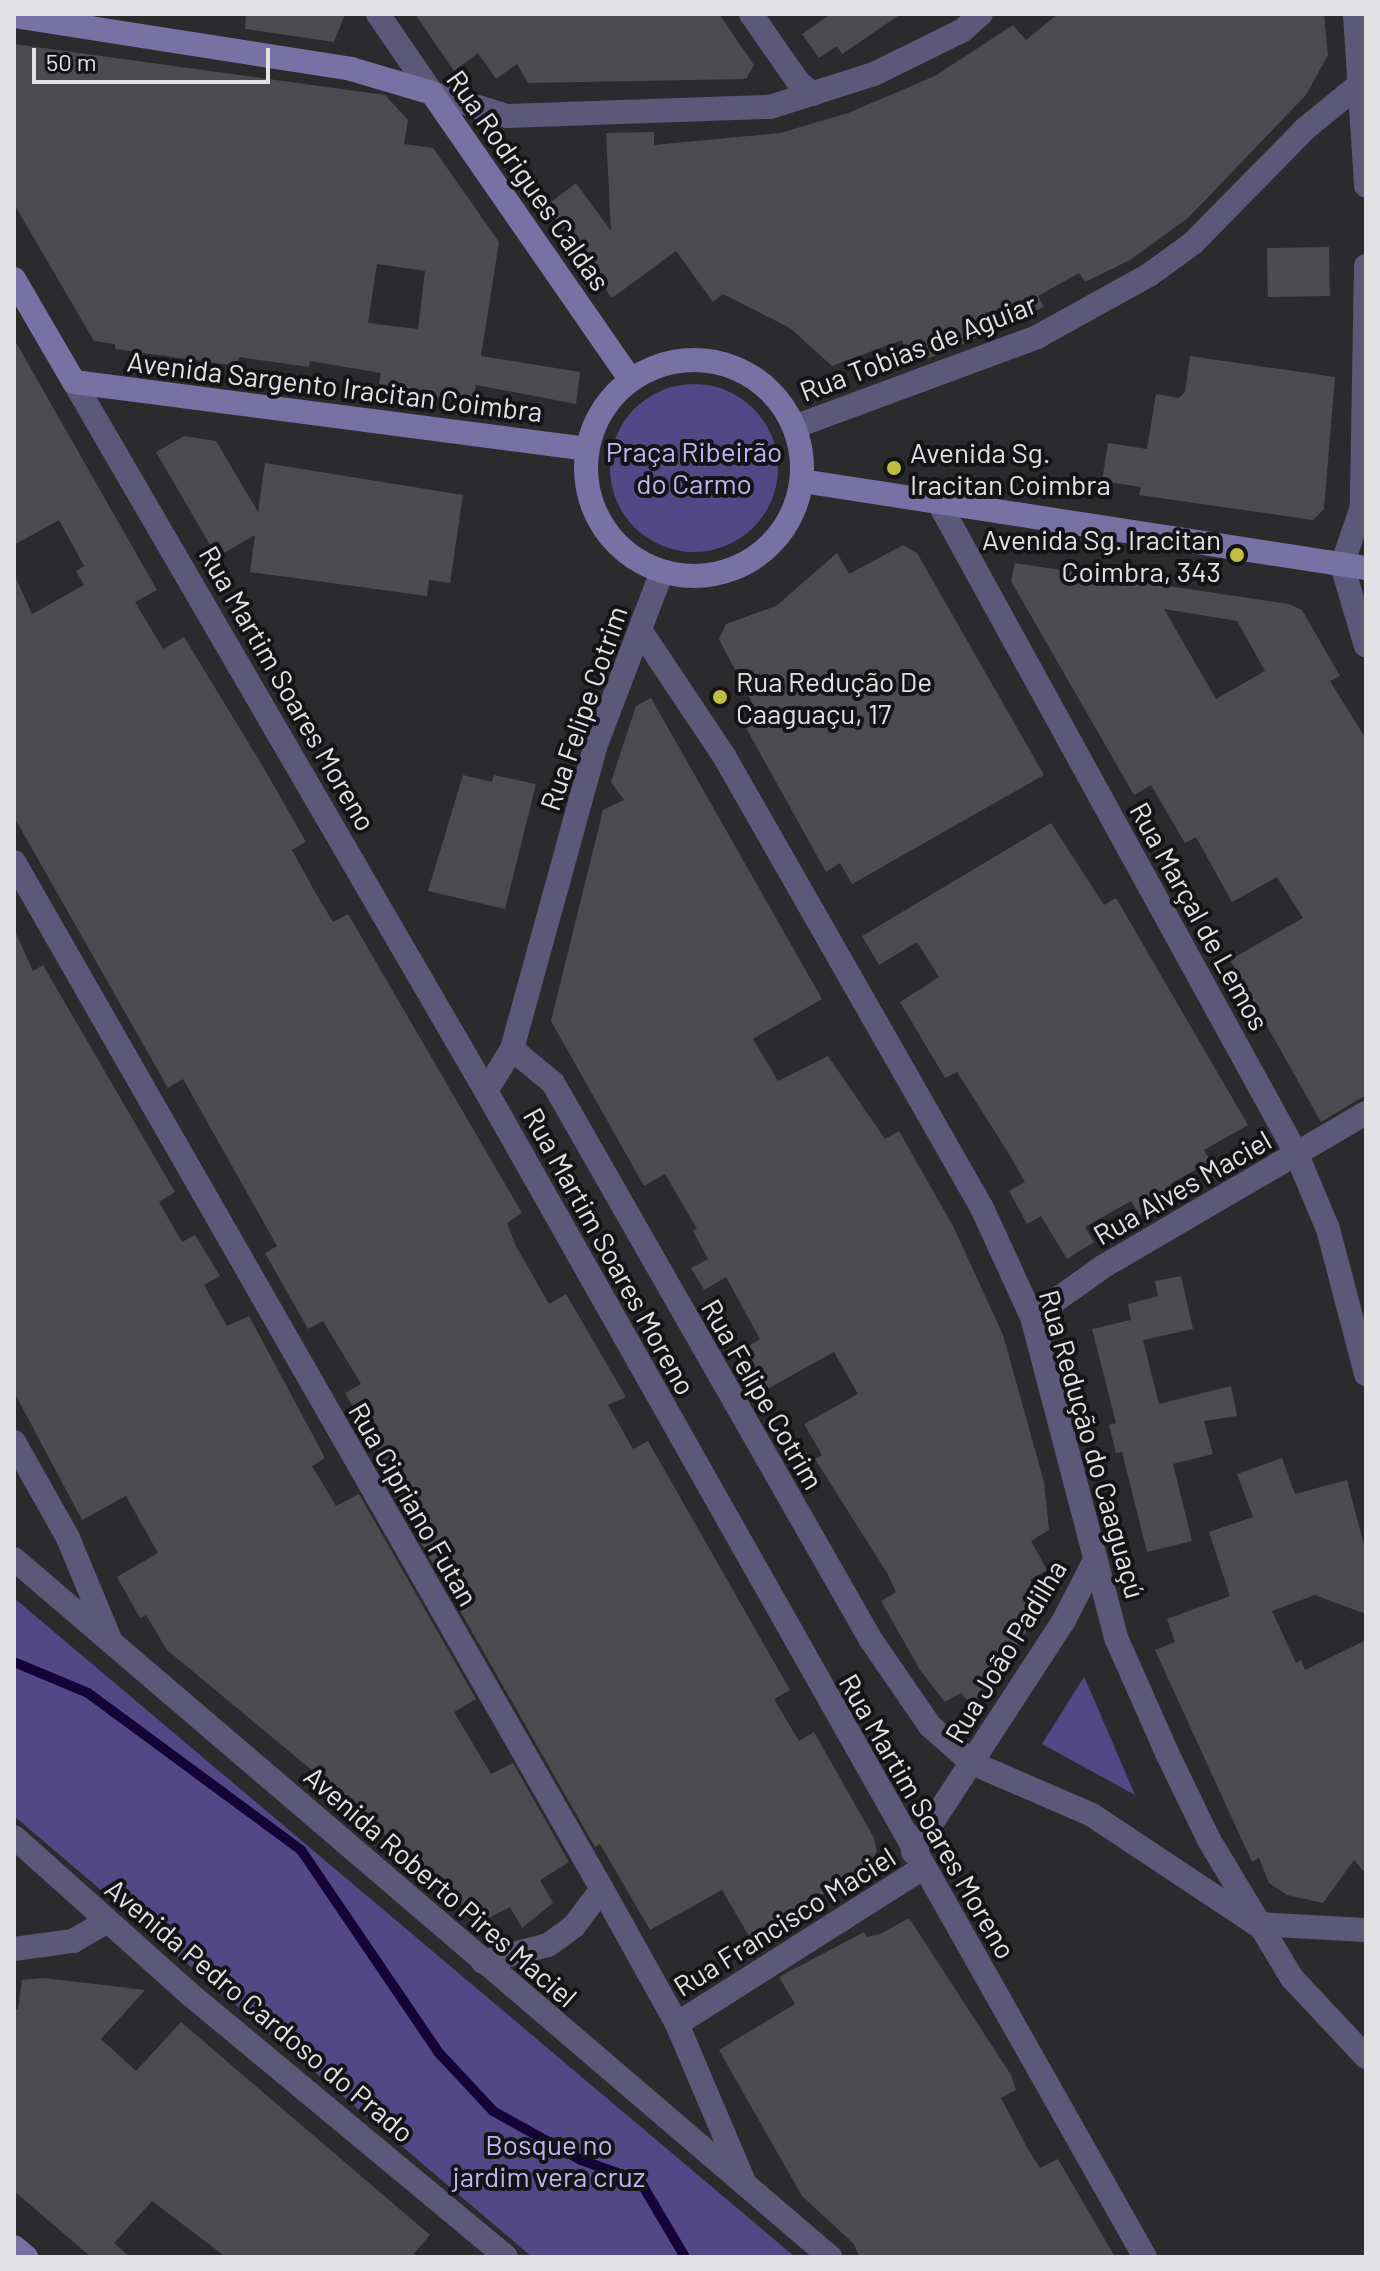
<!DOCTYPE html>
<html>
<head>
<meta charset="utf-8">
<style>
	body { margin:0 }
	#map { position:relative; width:1380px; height:2271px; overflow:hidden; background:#2b2b2e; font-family:Barlow,sans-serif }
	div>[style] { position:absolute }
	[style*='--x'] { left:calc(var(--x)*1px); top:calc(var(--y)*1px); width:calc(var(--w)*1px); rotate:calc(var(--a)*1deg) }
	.green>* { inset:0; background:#524885 }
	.round { border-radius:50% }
	.stream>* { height:10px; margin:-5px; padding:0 5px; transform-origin:5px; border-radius:5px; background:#130336 }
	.building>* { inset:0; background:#4c4b50; transform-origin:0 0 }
	.street>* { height:24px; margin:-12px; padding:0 12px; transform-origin:12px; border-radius:12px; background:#5c5879 }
	.secondary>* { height:24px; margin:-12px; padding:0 12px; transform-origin:12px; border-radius:12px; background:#7771a4 }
	.secondary>.ring { margin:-12px; padding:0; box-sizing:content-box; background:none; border:24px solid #7771a4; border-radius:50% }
	.dots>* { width:22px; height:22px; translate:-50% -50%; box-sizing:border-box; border:4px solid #141315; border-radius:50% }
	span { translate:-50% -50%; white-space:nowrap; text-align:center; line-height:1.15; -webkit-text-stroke:8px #141315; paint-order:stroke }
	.street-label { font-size:28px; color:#e2e2e4 }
	.park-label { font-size:28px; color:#bdb7f5 }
	.poi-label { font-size:28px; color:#e2e2e4 }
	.left { translate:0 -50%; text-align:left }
	.right { translate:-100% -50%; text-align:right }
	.frame { position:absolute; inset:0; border:16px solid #e2e2e4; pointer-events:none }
	.scale { position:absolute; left:32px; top:48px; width:238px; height:36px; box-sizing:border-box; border:4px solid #e2e2e4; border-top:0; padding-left:10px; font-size:24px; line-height:28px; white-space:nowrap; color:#e2e2e4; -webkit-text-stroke:6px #141315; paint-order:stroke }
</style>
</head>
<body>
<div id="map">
	<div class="green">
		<i class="round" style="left:610px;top:384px;width:168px;height:168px"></i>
		<i style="clip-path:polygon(14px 1598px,795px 2257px,532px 2257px,14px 1816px)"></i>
		<i style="clip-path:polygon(1084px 1677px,1093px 1697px,1135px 1795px,1042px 1744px)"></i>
	</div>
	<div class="stream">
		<i style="--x:14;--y:1662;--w:80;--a:22.7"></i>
		<i style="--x:88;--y:1693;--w:265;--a:36.4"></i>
		<i style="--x:301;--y:1850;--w:245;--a:55.8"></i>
		<i style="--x:439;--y:2053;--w:79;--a:47"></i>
		<i style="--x:493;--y:2111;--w:101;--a:29.1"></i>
		<i style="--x:581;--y:2160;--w:63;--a:19.6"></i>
		<i style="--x:640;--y:2181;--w:88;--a:59.4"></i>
	</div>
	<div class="building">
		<i style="clip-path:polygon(246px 14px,345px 14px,334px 42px,245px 29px)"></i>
		<i style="clip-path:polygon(415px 14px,719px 14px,754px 65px,746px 79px,528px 83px,517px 64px,496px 79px,478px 53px,454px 71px)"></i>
		<i style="clip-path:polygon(831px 14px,901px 14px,842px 54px,837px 46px,819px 58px,802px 34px)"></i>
		<i style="clip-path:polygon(1058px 14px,1324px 14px,1328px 55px,1306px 95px,1188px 218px,1130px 260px,1085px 282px,1079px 273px,1038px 296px,1044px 307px,945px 352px,909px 365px,902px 340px,832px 366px,790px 328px,723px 294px,713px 302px,676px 251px,612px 298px,546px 206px,576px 183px,611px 231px,606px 133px,654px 132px,654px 145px,780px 133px,848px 113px,935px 76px,1013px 25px,1026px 40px)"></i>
		<i style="clip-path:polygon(evenodd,14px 44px,385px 95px,408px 120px,404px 144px,433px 148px,499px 242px,481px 356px,580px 372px,576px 404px,476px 385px,473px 403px,378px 388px,381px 373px,310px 361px,309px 367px,239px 357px,237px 366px,115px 349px,115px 344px,94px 341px,14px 204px,14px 44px,377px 264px,425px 271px,418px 329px,368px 323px,377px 264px)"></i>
		<i style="left:1329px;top:247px;width:49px;height:62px;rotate:89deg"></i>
		<i style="clip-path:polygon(14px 339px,157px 590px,135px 602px,163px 649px,184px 637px,262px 765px,306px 842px,292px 850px,315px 892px,333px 922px,348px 914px,522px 1213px,507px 1223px,516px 1246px,549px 1304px,566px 1294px,626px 1397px,608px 1405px,633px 1449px,648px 1441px,790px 1690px,774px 1699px,799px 1741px,814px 1732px,874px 1838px,877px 1851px,867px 1869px,749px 1936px,722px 1890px,650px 1930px,600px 1844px,595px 1847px,386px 1481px,393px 1477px,345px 1393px,361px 1384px,323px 1321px,308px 1329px,265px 1253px,277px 1246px,183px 1079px,168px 1088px,14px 817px,14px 574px,32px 614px,84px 585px,76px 571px,84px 566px,59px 520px,14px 545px)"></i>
		<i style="clip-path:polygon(1190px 356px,1335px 377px,1324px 509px,1313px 520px,1139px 495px,1141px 487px,1102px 481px,1108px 443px,1147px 449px,1156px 394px,1179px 398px,1185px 392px)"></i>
		<i style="clip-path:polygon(184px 436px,216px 441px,258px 512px,265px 463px,463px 495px,450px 583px,429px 580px,427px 596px,250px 572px,255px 535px,217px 557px,156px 452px)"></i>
		<i style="clip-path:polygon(903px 545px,917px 553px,1044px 775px,852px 884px,840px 863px,826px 872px,745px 726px,760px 718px,719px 639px,726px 624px,776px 606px,837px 553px,849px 574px)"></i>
		<i style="clip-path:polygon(evenodd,1015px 563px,1289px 604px,1302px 610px,1340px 676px,1330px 681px,1366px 739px,1366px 1095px,1321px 1122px,1230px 960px,1303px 918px,1277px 877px,1232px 902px,1196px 837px,1185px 843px,1151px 785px,1134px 795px,1011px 581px,1015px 563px,1164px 609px,1237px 621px,1265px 671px,1216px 699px,1164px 609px)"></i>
		<i style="clip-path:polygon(651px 698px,822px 999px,753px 1039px,778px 1081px,828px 1056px,885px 1139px,899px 1131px,954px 1228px,1003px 1335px,1044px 1482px,1049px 1530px,1031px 1541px,1047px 1570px,1030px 1580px,1042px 1600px,1024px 1635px,974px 1708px,961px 1693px,945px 1702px,920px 1670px,881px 1601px,896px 1592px,887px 1573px,815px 1459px,822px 1455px,804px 1424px,858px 1394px,834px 1352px,762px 1392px,739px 1352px,760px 1339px,726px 1277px,704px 1290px,691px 1268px,708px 1259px,693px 1231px,697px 1229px,665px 1174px,644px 1186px,551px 1021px,603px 810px,624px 800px,611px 782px,636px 706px)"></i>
		<i style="clip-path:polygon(463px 775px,492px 782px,494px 775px,536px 784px,505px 909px,428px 891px)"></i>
		<i style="clip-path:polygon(1051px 823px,1104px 905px,1116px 898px,1248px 1125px,1204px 1150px,1211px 1161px,1170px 1184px,1176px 1194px,1140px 1215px,1131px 1201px,1085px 1227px,1094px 1242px,1067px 1259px,1041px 1216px,1027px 1224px,1009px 1191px,1025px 1182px,1009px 1154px,957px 1072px,945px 1078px,900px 1002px,939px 977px,917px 942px,879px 965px,862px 936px)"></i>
		<i style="clip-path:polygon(14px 929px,33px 971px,43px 965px,175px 1192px,159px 1202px,182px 1242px,195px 1235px,220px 1276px,204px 1285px,227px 1326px,249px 1316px,325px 1458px,312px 1466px,336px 1506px,359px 1494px,476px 1699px,454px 1712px,491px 1774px,513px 1763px,569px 1862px,540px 1880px,553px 1903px,522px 1928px,510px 1907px,481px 1922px,331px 1786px,167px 1650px,146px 1615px,140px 1618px,117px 1577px,158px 1553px,126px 1496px,82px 1520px,14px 1392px)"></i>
		<i style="clip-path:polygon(1181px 1276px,1193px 1329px,1143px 1340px,1159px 1404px,1231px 1386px,1237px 1416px,1204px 1421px,1213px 1454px,1173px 1464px,1192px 1541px,1147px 1552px,1122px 1452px,1116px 1453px,1109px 1425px,1116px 1423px,1092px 1329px,1131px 1320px,1128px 1304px,1158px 1296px,1155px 1281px)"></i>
		<i style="clip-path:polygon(1282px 1458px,1295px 1494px,1347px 1480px,1366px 1553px,1366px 1614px,1315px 1595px,1272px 1611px,1296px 1663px,1301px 1660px,1305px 1670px,1366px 1640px,1366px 1874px,1354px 1860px,1323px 1903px,1287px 1895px,1269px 1883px,1259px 1858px,1252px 1862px,1155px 1650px,1175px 1642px,1167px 1619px,1230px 1596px,1209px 1532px,1253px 1517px,1237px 1474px)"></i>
		<i style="clip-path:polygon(909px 1918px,1011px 2075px,1016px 2090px,1001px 2098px,1029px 2151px,1040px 2168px,1058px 2159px,1115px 2257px,859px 2257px,854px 2244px,802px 2196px,719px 2050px,795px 2004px,779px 1977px,864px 1932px,867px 1937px,880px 1934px)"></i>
		<i style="clip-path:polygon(44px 1978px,145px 1990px,101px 2039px,136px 2071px,181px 2022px,430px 2235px,411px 2257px,226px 2257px,152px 2201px,114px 2243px,130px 2257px,91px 2257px,14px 2191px,14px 2007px,18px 2010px,22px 1980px)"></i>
	</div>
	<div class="street">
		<i style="--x:378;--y:14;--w:96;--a:55.6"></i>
		<i style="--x:432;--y:93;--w:78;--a:17"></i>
		<i style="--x:507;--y:116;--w:263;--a:-2"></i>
		<i style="--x:770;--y:107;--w:109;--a:-17.6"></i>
		<i style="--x:874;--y:74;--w:99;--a:-26.3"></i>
		<i style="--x:963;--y:30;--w:24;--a:-42"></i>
		<i style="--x:751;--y:14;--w:84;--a:55.2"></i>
		<i style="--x:799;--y:83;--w:18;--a:38"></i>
		<i style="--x:1355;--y:14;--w:172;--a:86.3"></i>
		<i style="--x:1366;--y:266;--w:241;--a:91"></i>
		<i style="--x:1362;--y:507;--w:61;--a:109"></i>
		<i style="--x:1342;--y:565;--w:84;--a:73.5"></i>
		<i style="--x:74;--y:382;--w:820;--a:59.84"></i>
		<i style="--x:486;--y:1091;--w:1339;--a:60.53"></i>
		<i style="--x:794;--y:427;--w:259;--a:-20.3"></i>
		<i style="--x:1037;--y:337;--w:128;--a:-29"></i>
		<i style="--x:1149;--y:275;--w:54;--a:-36"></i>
		<i style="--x:1193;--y:243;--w:161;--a:-45.5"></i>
		<i style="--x:1306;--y:128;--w:70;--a:-39.2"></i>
		<i style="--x:940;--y:505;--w:742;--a:61.22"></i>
		<i style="--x:1297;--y:1155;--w:80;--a:67.3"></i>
		<i style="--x:1328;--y:1229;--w:150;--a:75.3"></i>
		<i style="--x:642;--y:633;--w:148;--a:56.3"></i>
		<i style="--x:724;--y:756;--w:520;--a:60.28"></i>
		<i style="--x:982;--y:1208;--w:120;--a:65.4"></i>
		<i style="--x:1032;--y:1317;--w:334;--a:75.3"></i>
		<i style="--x:1117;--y:1640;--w:124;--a:66.1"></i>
		<i style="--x:1167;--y:1753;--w:97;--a:64.2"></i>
		<i style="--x:1209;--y:1840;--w:161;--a:59"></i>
		<i style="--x:1292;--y:1978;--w:108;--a:46.9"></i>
		<i style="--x:14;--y:862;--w:1183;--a:60.21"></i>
		<i style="--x:602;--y:1889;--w:154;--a:60.9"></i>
		<i style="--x:677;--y:2024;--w:174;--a:67"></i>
		<i style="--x:512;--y:1049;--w:53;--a:39.7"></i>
		<i style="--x:553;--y:1083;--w:641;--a:60.28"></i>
		<i style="--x:871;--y:1640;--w:104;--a:55.5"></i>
		<i style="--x:930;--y:1726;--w:56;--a:41.4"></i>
		<i style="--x:972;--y:1763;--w:131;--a:23.4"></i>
		<i style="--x:1092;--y:1815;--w:197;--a:33.6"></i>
		<i style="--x:1256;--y:1924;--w:110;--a:3.1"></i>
		<i style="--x:486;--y:1091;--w:49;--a:-58.2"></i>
		<i style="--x:512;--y:1049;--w:313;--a:-74.6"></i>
		<i style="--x:595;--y:747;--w:187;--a:-69.1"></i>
		<i style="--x:1032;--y:1317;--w:88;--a:-35.3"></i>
		<i style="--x:1104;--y:1266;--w:303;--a:-30.3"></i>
		<i style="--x:14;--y:1442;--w:110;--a:60.6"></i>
		<i style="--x:68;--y:1538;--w:107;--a:67.5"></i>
		<i style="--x:14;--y:1559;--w:1074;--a:40.54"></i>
		<i style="--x:14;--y:1837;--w:239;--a:41.8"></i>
		<i style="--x:192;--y:1996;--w:408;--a:39.7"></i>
		<i style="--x:913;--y:1852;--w:277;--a:-56.9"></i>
		<i style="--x:1064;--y:1620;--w:65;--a:-62.7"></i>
		<i style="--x:14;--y:1949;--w:60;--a:-7.7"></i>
		<i style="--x:73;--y:1941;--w:38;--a:-30"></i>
		<i style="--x:483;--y:1962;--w:67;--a:-14.7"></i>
		<i style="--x:548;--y:1945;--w:32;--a:-36"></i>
		<i style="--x:574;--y:1926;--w:46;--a:-52.9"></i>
		<i style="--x:677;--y:2024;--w:291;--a:-32.4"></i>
	</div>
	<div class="secondary">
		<i style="--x:14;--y:16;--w:341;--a:8.9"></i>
		<i style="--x:351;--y:69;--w:84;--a:16.5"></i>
		<i style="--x:432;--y:93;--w:349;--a:55.3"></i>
		<i style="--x:14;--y:279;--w:119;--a:59.8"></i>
		<i style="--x:74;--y:382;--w:517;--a:7.44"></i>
		<i class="ring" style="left:586px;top:360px;width:192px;height:192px"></i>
		<i style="--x:802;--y:481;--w:571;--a:8.77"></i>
		<i style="--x:14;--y:2247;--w:16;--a:40"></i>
	</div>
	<div class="dots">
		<i style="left:894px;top:468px;background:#bfbe42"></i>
		<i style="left:1237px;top:555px;background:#bfbe42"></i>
		<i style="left:720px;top:697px;background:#bfbe42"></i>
	</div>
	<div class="street-label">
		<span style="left:529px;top:180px;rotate:55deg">Rua Rodrigues Caldas</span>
		<span style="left:918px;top:347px;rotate:-21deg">Rua Tobias de Aguiar</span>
		<span style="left:335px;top:386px;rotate:7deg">Avenida Sargento Iracitan Coimbra</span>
		<span style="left:288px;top:688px;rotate:60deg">Rua Martim Soares Moreno</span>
		<span style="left:583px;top:708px;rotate:-71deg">Rua Felipe Cotrim</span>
		<span style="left:1200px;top:916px;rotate:61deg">Rua Marçal de Lemos</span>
		<span style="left:1182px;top:1187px;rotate:-30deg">Rua Alves Maciel</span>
		<span style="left:610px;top:1251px;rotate:61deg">Rua Martim Soares Moreno</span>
		<span style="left:763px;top:1394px;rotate:60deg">Rua Felipe Cotrim</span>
		<span style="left:1093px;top:1444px;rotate:74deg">Rua Redução do Caaguaçú</span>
		<span style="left:414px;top:1504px;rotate:60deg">Rua Cipriano Futan</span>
		<span style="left:1005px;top:1651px;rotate:-59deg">Rua João Padilha</span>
		<span style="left:928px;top:1816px;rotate:60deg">Rua Martim Soares Moreno</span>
		<span style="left:441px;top:1886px;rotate:41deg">Avenida Roberto Pires Maciel</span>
		<span style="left:784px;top:1921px;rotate:-32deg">Rua Francisco Maciel</span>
		<span style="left:260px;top:2010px;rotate:40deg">Avenida Pedro Cardoso do Prado</span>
	</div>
	<div class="park-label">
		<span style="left:694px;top:467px">Praça Ribeirão<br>do Carmo</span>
		<span style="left:549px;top:2160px">Bosque no<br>jardim vera cruz</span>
	</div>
	<div class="poi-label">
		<span class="left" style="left:910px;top:468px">Avenida Sg.<br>Iracitan Coimbra</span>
		<span class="right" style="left:1221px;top:555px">Avenida Sg. Iracitan<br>Coimbra, 343</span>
		<span class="left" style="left:736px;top:697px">Rua Redução De<br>Caaguaçu, 17</span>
	</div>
	<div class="frame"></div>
	<div class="scale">50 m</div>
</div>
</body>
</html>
